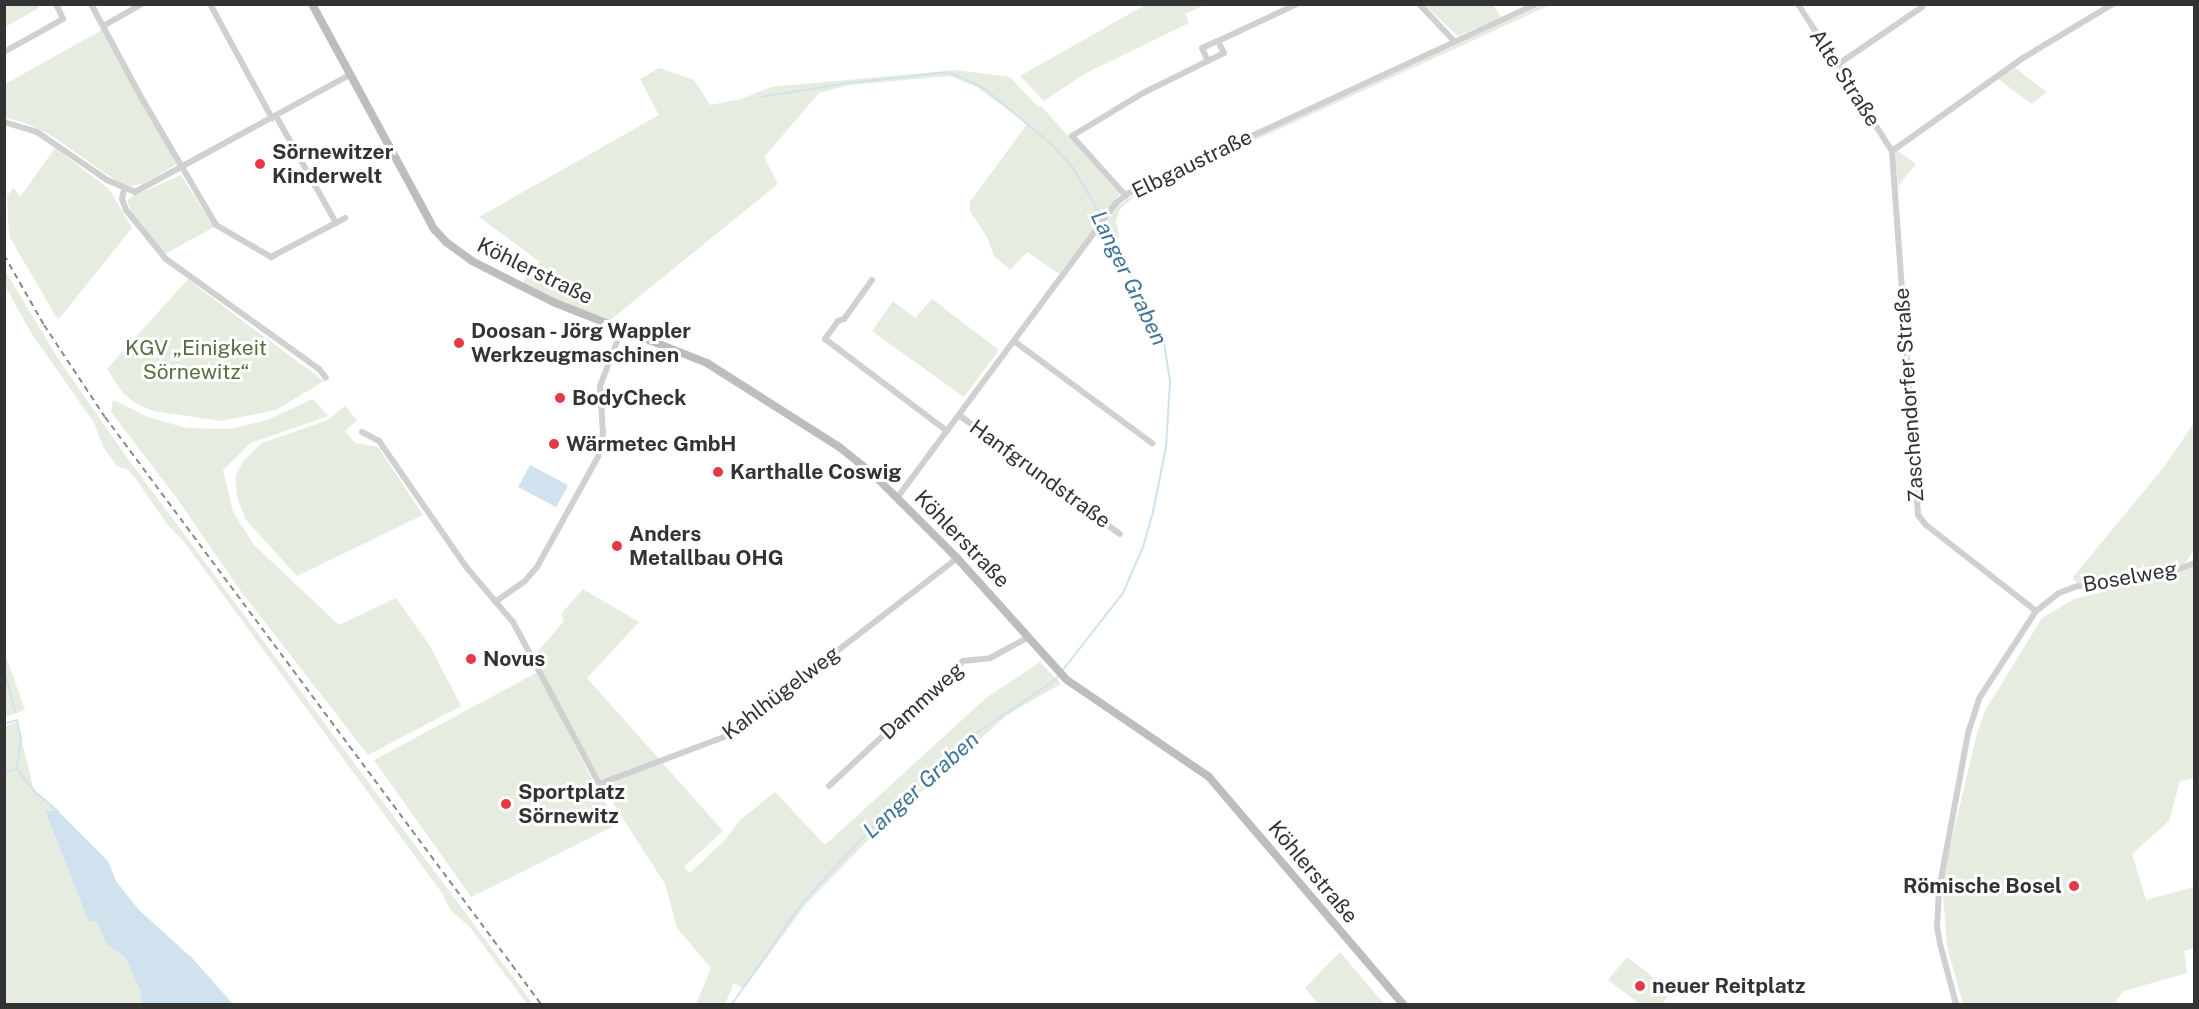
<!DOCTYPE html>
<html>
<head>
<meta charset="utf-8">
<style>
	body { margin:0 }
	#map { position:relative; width:2199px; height:1009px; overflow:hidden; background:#fff; font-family:"Public Sans",sans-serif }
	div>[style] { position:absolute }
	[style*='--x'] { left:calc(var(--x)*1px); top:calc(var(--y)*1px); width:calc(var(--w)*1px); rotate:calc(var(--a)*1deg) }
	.green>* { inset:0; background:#e6ecdf }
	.water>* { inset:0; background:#cfe2ee; transform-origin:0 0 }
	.stream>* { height:2px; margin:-1px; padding:0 1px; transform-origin:1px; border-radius:1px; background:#cfe2ee }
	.street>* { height:6px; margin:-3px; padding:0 3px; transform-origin:3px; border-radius:3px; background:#d0d0d0 }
	.secondary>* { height:8px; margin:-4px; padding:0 4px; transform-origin:4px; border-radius:4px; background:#bdbdbd }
	.rail>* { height:2px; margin-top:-1px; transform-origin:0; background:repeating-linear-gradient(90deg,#888 0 6px,transparent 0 10.5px) }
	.dots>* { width:16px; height:16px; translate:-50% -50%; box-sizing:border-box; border:3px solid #fff; border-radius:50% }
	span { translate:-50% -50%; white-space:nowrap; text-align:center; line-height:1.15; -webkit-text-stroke:6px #fff; paint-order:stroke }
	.street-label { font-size:21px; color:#333 }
	.poi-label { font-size:21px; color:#333; font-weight:700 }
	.left { translate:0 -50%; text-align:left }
	.right { translate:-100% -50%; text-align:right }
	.park-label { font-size:21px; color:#56703f }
	.water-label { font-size:22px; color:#3f7597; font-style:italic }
	.frame { position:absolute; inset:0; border:6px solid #333; pointer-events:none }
</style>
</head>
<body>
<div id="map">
	<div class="green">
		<i style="clip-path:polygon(5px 4px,37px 5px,39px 8px,5px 27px)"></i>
		<i style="clip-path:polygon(1147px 4px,1205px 5px,1185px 14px,1189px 23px,1086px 73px,1044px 101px,1020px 76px)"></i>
		<i style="clip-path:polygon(1424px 5px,1493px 5px,1501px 17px,1458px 36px)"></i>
		<i style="clip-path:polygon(1542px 5px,1550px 5px,1136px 195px,1120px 209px,1116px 221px,1119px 237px,1115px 240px,1107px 222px,1118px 206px,1142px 189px)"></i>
		<i style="clip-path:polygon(102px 30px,177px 164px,142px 184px,129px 186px,118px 182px,49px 134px,23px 122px,5px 118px,5px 84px)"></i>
		<i style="clip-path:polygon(659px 68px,694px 80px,710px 105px,741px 99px,771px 87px,868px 78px,955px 70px,1010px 77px,1039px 108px,1041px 106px,1120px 194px,1059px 274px,1027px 252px,1010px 270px,994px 256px,987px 237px,970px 211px,970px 202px,1027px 124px,977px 87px,950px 76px,849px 85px,819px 93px,764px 157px,778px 184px,609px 321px,544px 294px,523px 282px,540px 262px,479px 217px,659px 115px,640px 79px)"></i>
		<i style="clip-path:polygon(2015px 68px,2047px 92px,2032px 104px,1998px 79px)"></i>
		<i style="clip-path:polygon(55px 148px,109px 189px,132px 228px,58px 320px,9px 236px,7px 195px,14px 188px,20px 197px)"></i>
		<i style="clip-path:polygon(1895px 149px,1916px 164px,1898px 186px)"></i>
		<i style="clip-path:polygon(181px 175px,214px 227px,165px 254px,135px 219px,127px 202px,129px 198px)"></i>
		<i style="clip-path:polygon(4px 269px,59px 360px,126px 456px,533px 1004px,527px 1004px,469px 926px,451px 911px,442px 893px,185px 543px,167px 524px,136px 479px,128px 470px,117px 466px,104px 448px,93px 421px,33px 336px,5px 286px)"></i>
		<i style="clip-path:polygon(188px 279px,236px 316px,324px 381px,276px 410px,221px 421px,153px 411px,135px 403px,123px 393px,107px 369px)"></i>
		<i style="clip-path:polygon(932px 299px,999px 350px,964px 397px,872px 331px,893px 301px,915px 318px)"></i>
		<i style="clip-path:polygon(313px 399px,328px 416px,251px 443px,223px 470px,233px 512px,254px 545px,339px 625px,396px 598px,430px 646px,461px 706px,368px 755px,240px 590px,176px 497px,111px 412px,113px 400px,148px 417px,186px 428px,230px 429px,267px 420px)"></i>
		<i style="clip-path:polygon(345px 406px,357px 420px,345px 431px,355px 443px,378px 447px,423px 515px,297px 576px,246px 520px,238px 500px,235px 478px,243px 461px,262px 443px,328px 420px)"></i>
		<i style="clip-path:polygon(2194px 423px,2194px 550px,2185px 563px,2171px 569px,2135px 571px,2076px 583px,2073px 577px,2164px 467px)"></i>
		<i style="clip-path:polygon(2194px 565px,2194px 778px,2180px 781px,2169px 821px,2132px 854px,2146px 900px,2194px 887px,2194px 948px,2184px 951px,2187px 973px,2124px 991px,2116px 1000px,2118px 1004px,1963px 1004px,1947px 946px,1942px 881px,1977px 733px,1985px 711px,2042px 618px,2074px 599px,2177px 573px)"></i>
		<i style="clip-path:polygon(583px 589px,639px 622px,587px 678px,723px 831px,684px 867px,690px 873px,725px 840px,740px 820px,775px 792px,825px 845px,986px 698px,1040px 662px,1061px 684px,1007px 715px,873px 835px,806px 904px,744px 989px,734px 983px,725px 1004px,696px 1004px,711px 968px,677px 928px,665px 884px,604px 789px,534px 656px,564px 621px,561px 614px)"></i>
		<i style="clip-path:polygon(5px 654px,25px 710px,5px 717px,4px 717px)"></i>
		<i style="clip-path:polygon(538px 672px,594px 784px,618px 824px,471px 897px,374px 760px)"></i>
		<i style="clip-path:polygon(17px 722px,34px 791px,58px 811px,45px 812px,88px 919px,97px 922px,106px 944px,125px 957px,140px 990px,142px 1004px,5px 1004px,4px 727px)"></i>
		<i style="clip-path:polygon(1340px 952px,1378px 997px,1385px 1004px,1318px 1004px,1305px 988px)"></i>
		<i style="clip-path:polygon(1627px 957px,1672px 992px,1662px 1004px,1640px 1004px,1608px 980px)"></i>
	</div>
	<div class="water">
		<i style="left:530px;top:465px;width:43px;height:25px;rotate:28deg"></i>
		<i style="clip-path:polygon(45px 811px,58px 811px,108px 861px,116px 881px,139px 910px,193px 959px,233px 1004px,142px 1004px,140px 990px,125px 957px,106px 944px,97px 922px,88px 920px)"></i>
	</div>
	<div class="stream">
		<i style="--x:761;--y:97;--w:89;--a:-9"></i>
		<i style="--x:849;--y:83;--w:101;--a:-6.3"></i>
		<i style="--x:949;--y:72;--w:40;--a:25"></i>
		<i style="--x:985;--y:89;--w:85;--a:39.7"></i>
		<i style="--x:1050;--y:143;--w:34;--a:47"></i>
		<i style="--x:1073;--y:168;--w:57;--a:59.4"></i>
		<i style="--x:4;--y:669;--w:43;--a:75.3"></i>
		<i style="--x:4;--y:724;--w:14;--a:-17"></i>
		<i style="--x:17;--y:720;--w:19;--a:78"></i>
		<i style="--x:21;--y:739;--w:30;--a:98"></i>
		<i style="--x:17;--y:769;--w:28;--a:52"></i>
		<i style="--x:34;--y:791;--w:31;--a:40"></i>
		<i style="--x:4;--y:772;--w:12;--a:-14"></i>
		<i style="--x:732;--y:1004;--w:124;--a:-55.2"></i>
		<i style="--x:803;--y:902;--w:97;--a:-47.1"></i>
		<i style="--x:869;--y:831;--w:128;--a:-43.4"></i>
		<i style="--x:962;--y:743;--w:112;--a:-34.1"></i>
		<i style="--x:1055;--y:680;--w:110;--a:-52"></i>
		<i style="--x:1123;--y:593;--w:50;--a:-66.5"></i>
		<i style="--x:1143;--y:547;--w:36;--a:-74"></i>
		<i style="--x:1153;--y:512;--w:66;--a:-78.7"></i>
		<i style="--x:1166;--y:447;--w:66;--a:-86.5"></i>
		<i style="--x:1170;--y:381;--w:36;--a:-99"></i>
		<i style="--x:1164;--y:345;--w:136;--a:-115.6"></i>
	</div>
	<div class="street">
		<i style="--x:91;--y:4;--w:106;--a:61.7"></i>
		<i style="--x:141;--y:97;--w:148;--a:59.6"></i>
		<i style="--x:216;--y:225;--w:64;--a:30.2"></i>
		<i style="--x:271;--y:257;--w:84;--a:-27.8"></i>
		<i style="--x:210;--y:4;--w:130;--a:61.5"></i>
		<i style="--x:1419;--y:4;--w:52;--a:46.5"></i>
		<i style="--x:1798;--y:4;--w:174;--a:57.4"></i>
		<i style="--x:1892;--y:151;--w:365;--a:85.9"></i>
		<i style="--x:1918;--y:515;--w:13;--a:51"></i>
		<i style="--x:1926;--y:525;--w:140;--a:38"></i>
		<i style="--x:103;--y:26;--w:45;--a:-29.4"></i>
		<i style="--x:4;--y:52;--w:68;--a:-29.2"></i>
		<i style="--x:63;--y:19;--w:17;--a:-115"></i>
		<i style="--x:1208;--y:61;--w:14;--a:-115"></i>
		<i style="--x:1202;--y:48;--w:17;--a:-24"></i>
		<i style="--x:1837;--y:65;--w:103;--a:-34.3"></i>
		<i style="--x:276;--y:116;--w:123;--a:60.7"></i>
		<i style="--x:4;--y:122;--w:34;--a:17"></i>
		<i style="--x:37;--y:132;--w:85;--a:34.4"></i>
		<i style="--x:107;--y:180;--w:30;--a:23"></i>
		<i style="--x:135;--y:192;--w:245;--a:-28.6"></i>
		<i style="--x:1892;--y:151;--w:161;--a:-35.4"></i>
		<i style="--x:2023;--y:58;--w:105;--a:-31"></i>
		<i style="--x:124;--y:189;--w:10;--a:101"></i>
		<i style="--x:122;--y:199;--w:12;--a:70"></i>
		<i style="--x:126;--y:210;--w:63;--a:50.8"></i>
		<i style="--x:166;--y:259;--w:188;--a:35.7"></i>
		<i style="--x:319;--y:369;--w:11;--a:52"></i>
		<i style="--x:1126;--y:196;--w:81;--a:-132"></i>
		<i style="--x:1072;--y:136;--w:83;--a:-31.2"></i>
		<i style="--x:1143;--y:93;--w:90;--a:-26.3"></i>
		<i style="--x:1224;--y:53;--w:13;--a:-117"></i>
		<i style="--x:1218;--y:41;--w:87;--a:-25.1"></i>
		<i style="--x:872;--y:280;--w:48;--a:125.7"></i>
		<i style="--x:844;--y:319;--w:6;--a:162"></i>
		<i style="--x:838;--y:321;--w:22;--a:126"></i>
		<i style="--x:825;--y:339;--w:153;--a:37"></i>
		<i style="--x:1014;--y:341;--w:172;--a:36.5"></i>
		<i style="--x:959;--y:415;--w:200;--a:36.5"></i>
		<i style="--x:362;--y:432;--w:19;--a:28"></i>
		<i style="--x:379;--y:441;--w:155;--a:55.3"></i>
		<i style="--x:467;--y:568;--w:71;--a:49.6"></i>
		<i style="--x:513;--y:622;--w:183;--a:62"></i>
		<i style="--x:599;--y:784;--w:137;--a:-20.6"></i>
		<i style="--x:727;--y:736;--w:291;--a:-37.7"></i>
		<i style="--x:897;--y:498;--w:367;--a:-53.4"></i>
		<i style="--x:1116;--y:203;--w:16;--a:-38"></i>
		<i style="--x:1129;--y:193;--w:450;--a:-24.9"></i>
		<i style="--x:495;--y:602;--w:35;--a:-35"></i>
		<i style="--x:524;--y:582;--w:20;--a:-49"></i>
		<i style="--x:537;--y:567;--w:126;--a:-61"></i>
		<i style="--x:598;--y:457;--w:25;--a:-78"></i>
		<i style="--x:603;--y:433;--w:47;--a:-93.7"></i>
		<i style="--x:600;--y:386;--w:59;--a:-69.1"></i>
		<i style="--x:829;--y:786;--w:183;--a:-43"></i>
		<i style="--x:963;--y:661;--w:27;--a:-6"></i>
		<i style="--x:990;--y:658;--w:42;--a:-28.4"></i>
		<i style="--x:1956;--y:1004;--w:62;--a:-104.9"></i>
		<i style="--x:1940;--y:944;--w:17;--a:-100"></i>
		<i style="--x:1937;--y:927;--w:37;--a:-87"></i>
		<i style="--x:1939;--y:890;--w:160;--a:-79.5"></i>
		<i style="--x:1968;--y:733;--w:38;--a:-72"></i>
		<i style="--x:1980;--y:697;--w:103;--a:-56.9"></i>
		<i style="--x:2036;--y:611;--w:29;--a:-38"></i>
		<i style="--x:2059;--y:593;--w:17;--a:-21"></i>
		<i style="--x:2075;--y:587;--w:60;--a:-12.4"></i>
		<i style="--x:2134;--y:574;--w:37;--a:-3"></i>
		<i style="--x:2171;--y:572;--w:25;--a:-21"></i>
	</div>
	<div class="secondary">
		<i style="--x:312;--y:4;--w:226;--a:61.5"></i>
		<i style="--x:420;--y:203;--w:30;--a:62"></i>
		<i style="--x:434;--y:229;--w:18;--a:47"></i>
		<i style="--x:446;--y:242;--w:32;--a:36"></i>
		<i style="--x:472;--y:261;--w:91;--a:26.8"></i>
		<i style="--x:553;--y:302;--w:166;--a:21.6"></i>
		<i style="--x:707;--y:363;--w:155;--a:32.4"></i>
		<i style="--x:838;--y:446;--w:45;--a:38.7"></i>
		<i style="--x:873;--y:474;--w:119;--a:45"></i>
		<i style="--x:957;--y:558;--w:164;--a:48"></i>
		<i style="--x:1067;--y:680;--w:172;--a:34.3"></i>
		<i style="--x:1209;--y:777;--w:299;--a:49.5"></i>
	</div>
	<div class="rail">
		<i style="--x:4;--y:255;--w:81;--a:60.3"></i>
		<i style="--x:44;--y:325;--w:110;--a:56.5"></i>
		<i style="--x:105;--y:417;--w:731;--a:53.4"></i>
	</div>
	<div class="dots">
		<i style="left:260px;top:164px;background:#e63946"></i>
		<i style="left:459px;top:343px;background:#e63946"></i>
		<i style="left:560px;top:398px;background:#e63946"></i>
		<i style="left:554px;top:444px;background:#e63946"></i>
		<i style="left:718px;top:472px;background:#e63946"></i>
		<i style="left:617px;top:546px;background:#e63946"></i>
		<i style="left:471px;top:659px;background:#e63946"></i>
		<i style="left:506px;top:804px;background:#e63946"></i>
		<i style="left:2074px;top:886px;background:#e63946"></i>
		<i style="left:1640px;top:986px;background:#e63946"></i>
	</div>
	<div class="street-label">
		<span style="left:1845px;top:78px;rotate:57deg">Alte Straße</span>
		<span style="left:1192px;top:164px;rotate:-26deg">Elbgaustraße</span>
		<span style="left:535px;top:271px;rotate:26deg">Köhlerstraße</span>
		<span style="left:1909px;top:395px;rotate:-94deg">Zaschendorfer Straße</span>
		<span style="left:1040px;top:474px;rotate:36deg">Hanfgrundstraße</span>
		<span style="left:962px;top:539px;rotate:46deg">Köhlerstraße</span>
		<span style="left:2130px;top:577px;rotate:-10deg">Boselweg</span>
		<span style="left:781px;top:693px;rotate:-37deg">Kahlhügelweg</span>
		<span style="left:922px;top:701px;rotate:-42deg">Dammweg</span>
		<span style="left:1313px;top:872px;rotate:50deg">Köhlerstraße</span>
	</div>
	<div class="poi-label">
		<span class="left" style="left:272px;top:164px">Sörnewitzer<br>Kinderwelt</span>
		<span class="left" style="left:471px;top:343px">Doosan - Jörg Wappler<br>Werkzeugmaschinen</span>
		<span class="left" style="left:572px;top:398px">BodyCheck</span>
		<span class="left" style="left:566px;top:444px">Wärmetec GmbH</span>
		<span class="left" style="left:730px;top:472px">Karthalle Coswig</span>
		<span class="left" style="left:629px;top:546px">Anders<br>Metallbau OHG</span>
		<span class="left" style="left:483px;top:659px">Novus</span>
		<span class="left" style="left:518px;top:804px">Sportplatz<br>Sörnewitz</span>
		<span class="right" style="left:2062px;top:886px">Römische Bosel</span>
		<span class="left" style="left:1652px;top:986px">neuer Reitplatz</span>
	</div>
	<div class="park-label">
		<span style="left:196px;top:360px">KGV „Einigkeit<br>Sörnewitz“</span>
	</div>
	<div class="water-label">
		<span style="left:1129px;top:278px;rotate:64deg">Langer Graben</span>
		<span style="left:921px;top:785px;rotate:-42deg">Langer Graben</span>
	</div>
	<div class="frame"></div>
</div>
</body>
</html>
